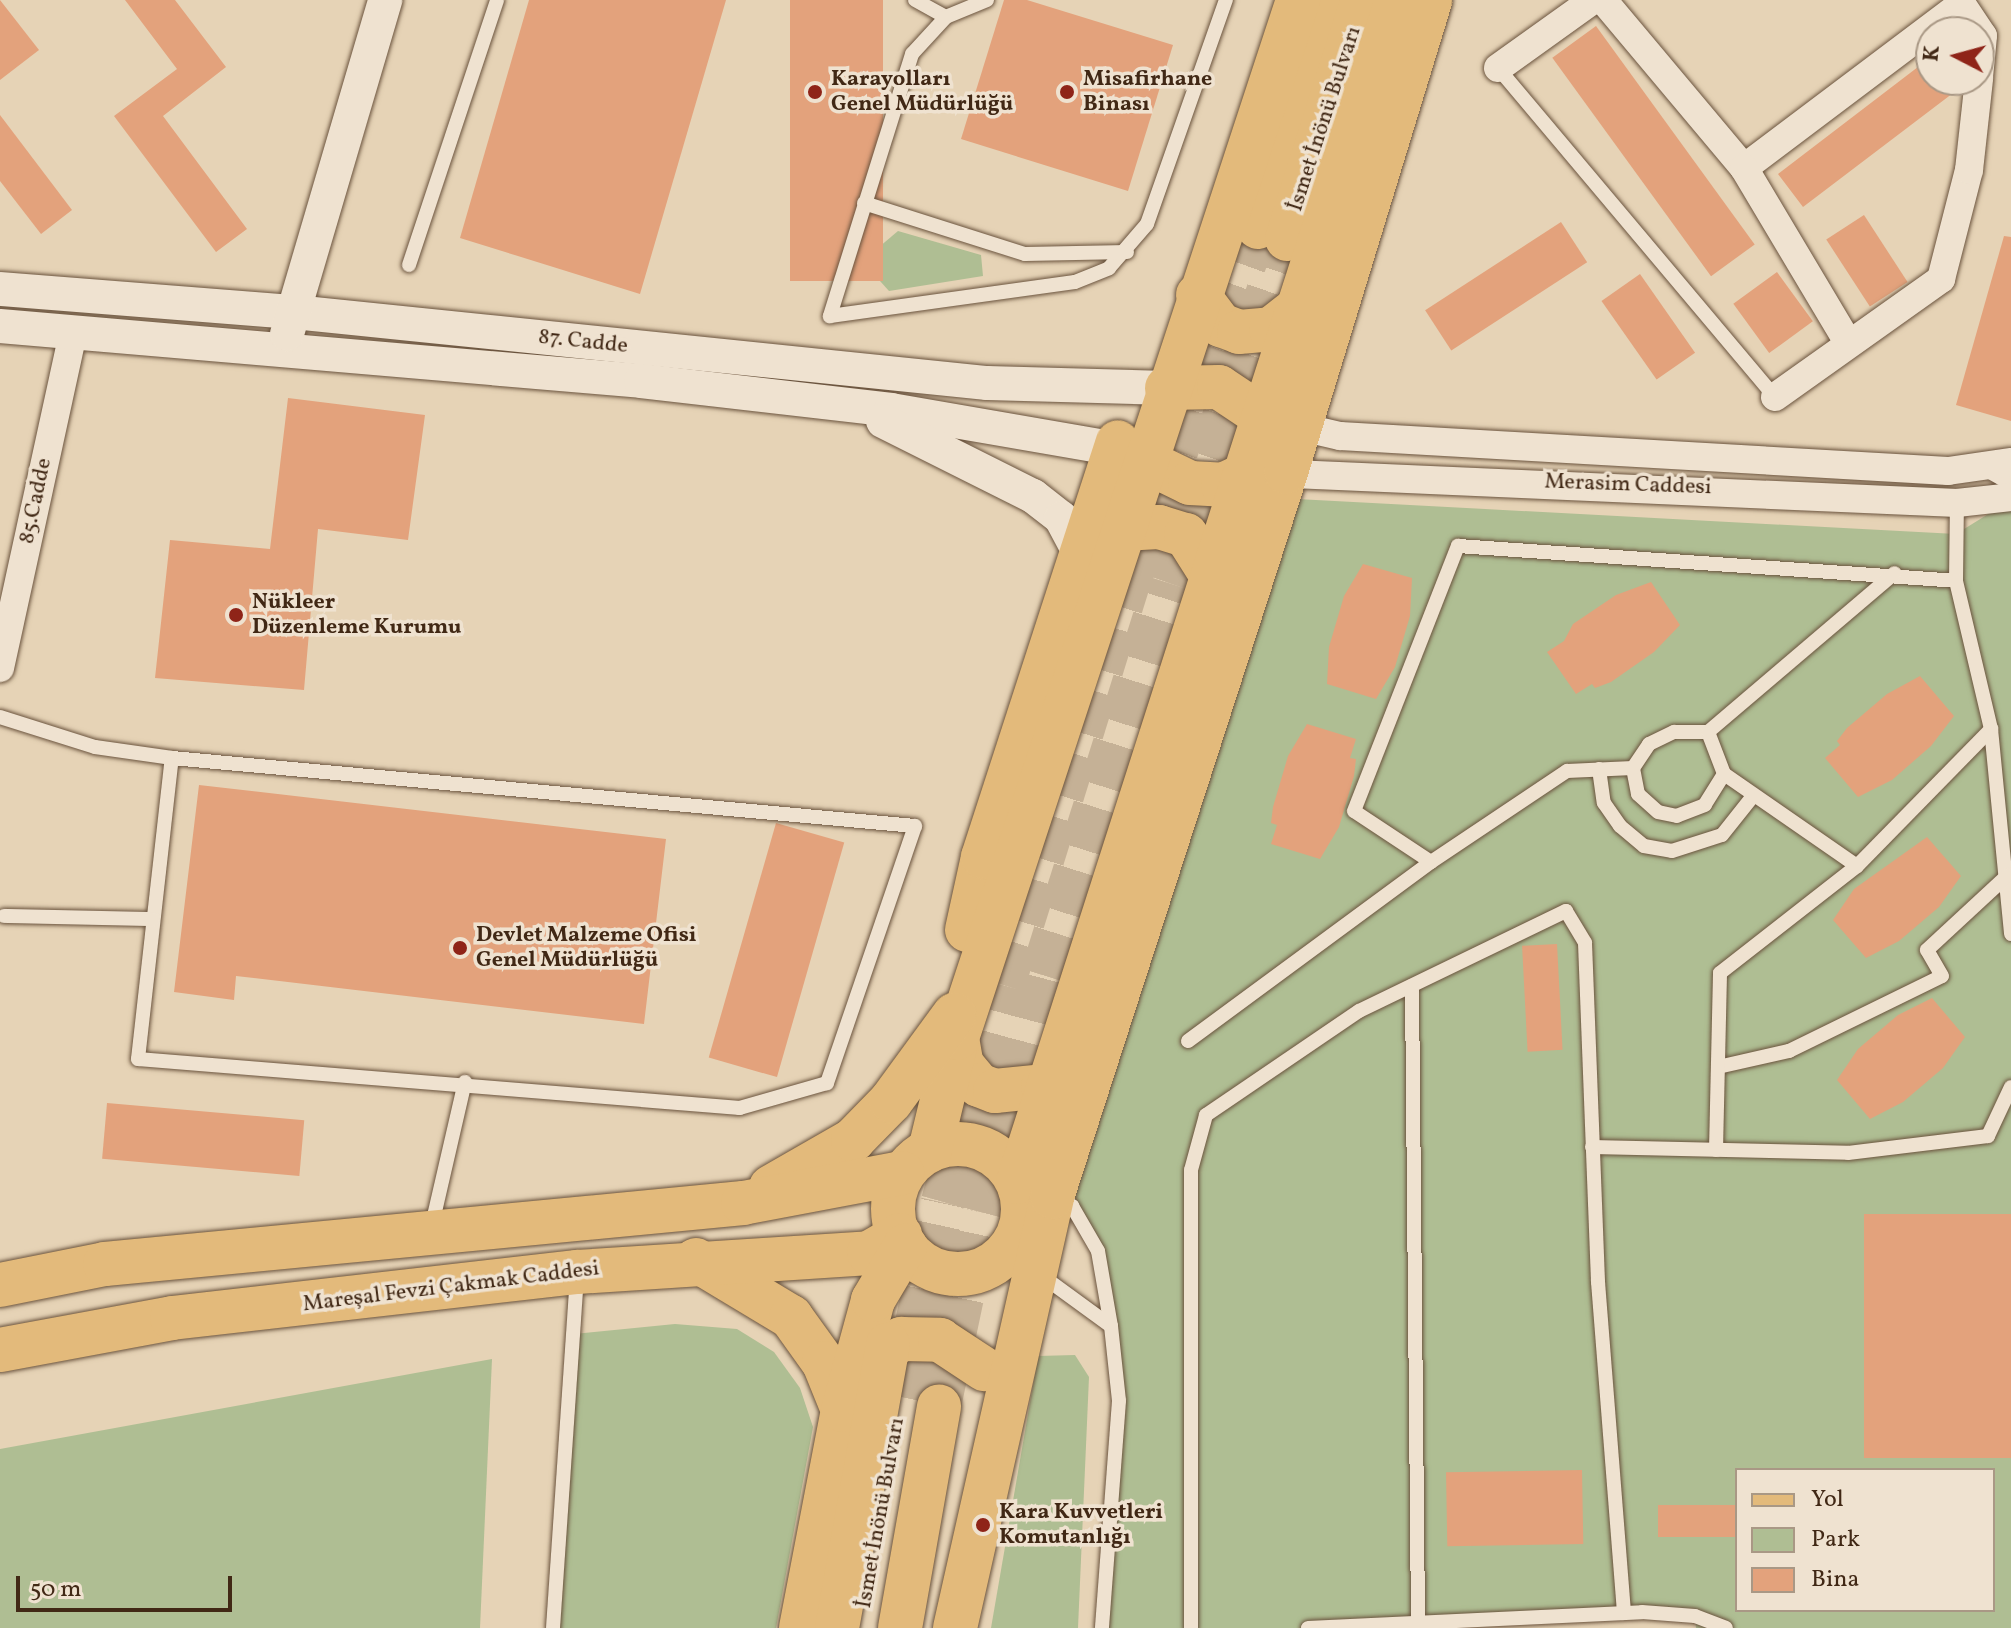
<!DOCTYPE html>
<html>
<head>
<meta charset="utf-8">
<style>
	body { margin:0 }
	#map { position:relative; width:2011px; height:1628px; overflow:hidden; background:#e6d3b6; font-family:Vollkorn,serif }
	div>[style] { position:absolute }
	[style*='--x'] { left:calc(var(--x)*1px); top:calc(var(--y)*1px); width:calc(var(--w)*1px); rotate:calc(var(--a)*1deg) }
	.green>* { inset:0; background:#afbe93 }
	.building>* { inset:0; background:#e3a27c; transform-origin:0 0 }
	.primary-tunnel>* { height:44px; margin-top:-22px; transform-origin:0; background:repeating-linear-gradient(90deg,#c5b196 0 44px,transparent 0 66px) }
	.roads { filter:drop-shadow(0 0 2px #6a533d) drop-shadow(0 0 2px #6a533d) }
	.service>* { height:14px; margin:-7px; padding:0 7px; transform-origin:7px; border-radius:7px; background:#efe2d0 }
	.minor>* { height:28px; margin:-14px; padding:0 14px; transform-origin:14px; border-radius:14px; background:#efe2d0 }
	.tertiary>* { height:34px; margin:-17px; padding:0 17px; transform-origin:17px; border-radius:17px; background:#efe2d0 }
	.primary>* { height:44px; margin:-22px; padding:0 22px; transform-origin:22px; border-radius:22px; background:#e3ba7b }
	.primary>.ring { margin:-22px; padding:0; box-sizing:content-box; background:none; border:44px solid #e3ba7b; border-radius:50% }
	.dots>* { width:22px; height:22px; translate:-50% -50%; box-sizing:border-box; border:4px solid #efe2d0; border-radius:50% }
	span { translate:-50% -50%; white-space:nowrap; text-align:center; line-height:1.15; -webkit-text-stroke:7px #efe2d0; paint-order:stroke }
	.poi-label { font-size:22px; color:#412815; font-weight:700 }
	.left { translate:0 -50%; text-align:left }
	.street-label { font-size:22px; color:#412815 }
	.legend { position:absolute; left:1735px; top:1468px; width:260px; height:144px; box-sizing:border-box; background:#efe2d0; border:2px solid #a99885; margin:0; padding:10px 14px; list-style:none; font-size:24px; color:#412815 }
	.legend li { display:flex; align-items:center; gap:16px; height:40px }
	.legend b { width:40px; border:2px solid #a99885 }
	.north { position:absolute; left:1915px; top:16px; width:80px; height:80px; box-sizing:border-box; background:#efe2d0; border:2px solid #a99885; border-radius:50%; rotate:276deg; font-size:22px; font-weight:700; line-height:32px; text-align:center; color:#412815 }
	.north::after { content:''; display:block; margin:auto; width:28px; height:36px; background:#8f2418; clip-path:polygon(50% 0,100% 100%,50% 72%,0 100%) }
	.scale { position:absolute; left:16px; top:1576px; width:216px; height:36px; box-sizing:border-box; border:4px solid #412815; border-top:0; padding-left:10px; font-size:24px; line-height:28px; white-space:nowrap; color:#412815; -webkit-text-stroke:6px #efe2d0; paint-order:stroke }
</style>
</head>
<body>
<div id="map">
	<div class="green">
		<i style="clip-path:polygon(898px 231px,981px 255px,983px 276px,889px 291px,871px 271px,872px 253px)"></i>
		<i style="clip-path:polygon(evenodd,1278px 498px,1956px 534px,2011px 500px,2011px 1628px,1696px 1628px,1695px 1616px,1360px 1628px,1102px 1628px,1119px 1401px,1098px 1251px,1072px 1206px,1278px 498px,1737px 1470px,1993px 1470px,1993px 1610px,1737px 1610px,1737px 1470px)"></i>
		<i style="clip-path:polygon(675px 1324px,737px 1329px,774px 1352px,800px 1388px,813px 1427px,776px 1628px,553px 1628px,574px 1334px)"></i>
		<i style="clip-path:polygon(1075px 1355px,1089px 1377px,1078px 1628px,991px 1628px,1038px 1356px)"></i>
		<i style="clip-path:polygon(492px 1359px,480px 1628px,0 1628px,0 1449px)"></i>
	</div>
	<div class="building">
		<i style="clip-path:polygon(0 0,39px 50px,0 80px)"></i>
		<i style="clip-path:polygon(125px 0,175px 0,226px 67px,163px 116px,247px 229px,216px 252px,114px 116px,177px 69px)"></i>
		<i style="clip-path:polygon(529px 0,726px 0,640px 294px,460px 238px)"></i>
		<i style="left:790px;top:0;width:93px;height:281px"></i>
		<i style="clip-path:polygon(1004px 0,1027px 0,1173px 45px,1128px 191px,961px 139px)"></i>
		<i style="left:1596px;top:26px;width:270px;height:54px;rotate:54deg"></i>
		<i style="clip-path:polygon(1931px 57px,1931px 80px,1962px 80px,1961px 87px,1803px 207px,1778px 174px)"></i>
		<i style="clip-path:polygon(0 115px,72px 210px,41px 234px,0 181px)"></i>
		<i style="left:1864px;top:215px;width:80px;height:45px;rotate:57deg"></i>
		<i style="left:1561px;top:222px;width:48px;height:162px;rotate:57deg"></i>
		<i style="clip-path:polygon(2004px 236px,2011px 237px,2011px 421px,1956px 405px)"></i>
		<i style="left:1777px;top:272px;width:61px;height:54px;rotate:54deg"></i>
		<i style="left:1640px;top:274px;width:96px;height:47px;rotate:55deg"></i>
		<i style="clip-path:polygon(288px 398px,425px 415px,408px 540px,318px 529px,304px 690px,155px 678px,170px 540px,270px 549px)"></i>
		<i style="clip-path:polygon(1363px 564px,1412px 578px,1410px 616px,1395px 667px,1376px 699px,1327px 684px,1329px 647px,1344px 596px)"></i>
		<i style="clip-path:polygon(1651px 582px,1680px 625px,1654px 652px,1611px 682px,1595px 688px,1592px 684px,1576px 694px,1547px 652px,1564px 641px,1573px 624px,1616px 595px)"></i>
		<i style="clip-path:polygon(1920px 676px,1954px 716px,1931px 746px,1892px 780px,1858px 797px,1825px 758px,1840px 745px,1837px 741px,1847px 728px,1887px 694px)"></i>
		<i style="clip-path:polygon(1307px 724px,1356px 739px,1350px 758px,1356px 759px,1354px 776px,1339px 827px,1320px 859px,1271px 844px,1277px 825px,1271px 823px,1273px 807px,1288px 756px)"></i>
		<i style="clip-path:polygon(199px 785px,666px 839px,644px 1024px,236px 976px,234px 1000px,174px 992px)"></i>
		<i style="left:776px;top:823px;width:71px;height:244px;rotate:16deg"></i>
		<i style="clip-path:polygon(1927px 837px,1961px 876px,1939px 907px,1899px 941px,1866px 958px,1833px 920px,1854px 889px)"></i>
		<i style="left:1557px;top:944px;width:106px;height:35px;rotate:87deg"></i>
		<i style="clip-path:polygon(1932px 998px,1965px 1037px,1943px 1068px,1903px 1102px,1870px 1119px,1837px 1080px,1858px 1049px,1898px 1015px)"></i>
		<i style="left:107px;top:1103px;width:198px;height:56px;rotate:5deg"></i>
		<i style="left:2011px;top:1214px;width:244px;height:147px;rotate:90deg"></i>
		<i style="left:1582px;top:1470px;width:74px;height:136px;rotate:89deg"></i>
		<i style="left:1737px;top:1505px;width:32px;height:79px;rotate:90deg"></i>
	</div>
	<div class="primary-tunnel">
		<i style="--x:901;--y:1397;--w:199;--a:-77.8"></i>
		<i style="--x:943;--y:1202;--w:225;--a:-74.5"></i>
		<i style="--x:1003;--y:985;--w:430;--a:-72.7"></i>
		<i style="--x:1131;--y:575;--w:370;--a:-70"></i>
		<i style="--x:939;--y:1406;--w:198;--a:-78.1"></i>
		<i style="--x:980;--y:1212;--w:245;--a:-75.3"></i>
		<i style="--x:1042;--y:975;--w:412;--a:-72.5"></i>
		<i style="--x:1166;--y:582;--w:364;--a:-70.6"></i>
	</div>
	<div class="roads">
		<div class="service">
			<i style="--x:915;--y:0;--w:35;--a:29"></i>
			<i style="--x:987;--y:0;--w:44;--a:157.5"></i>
			<i style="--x:946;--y:17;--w:50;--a:132.6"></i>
			<i style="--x:912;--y:54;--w:275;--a:107.4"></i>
			<i style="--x:830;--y:316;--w:247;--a:-7.9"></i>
			<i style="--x:1075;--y:282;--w:37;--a:-22"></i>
			<i style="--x:1109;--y:268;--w:58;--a:-49.2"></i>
			<i style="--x:1147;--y:224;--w:238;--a:-70.6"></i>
			<i style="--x:1498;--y:68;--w:430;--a:49.9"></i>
			<i style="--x:864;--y:203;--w:169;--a:17.6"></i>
			<i style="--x:1025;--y:254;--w:102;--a:-1.1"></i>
			<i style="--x:409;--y:265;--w:279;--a:-71.6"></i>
			<i style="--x:1986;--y:470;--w:29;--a:29"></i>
			<i style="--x:1956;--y:581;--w:78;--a:-89.3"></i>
			<i style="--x:0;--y:717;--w:100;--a:17.5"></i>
			<i style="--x:95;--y:747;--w:78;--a:8.1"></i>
			<i style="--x:172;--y:758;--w:746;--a:5.23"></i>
			<i style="--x:915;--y:826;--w:272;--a:108.9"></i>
			<i style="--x:827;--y:1083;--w:91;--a:164"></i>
			<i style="--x:740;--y:1108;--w:604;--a:-175.35"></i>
			<i style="--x:138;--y:1059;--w:303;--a:-83.6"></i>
			<i style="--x:1708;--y:732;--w:45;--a:69.1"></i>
			<i style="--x:1599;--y:769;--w:34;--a:82"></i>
			<i style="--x:1604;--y:803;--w:28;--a:55"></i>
			<i style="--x:1620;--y:826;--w:31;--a:40"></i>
			<i style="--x:1644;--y:846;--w:28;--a:10"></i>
			<i style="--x:1672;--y:851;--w:52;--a:-17.7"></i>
			<i style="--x:1722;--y:835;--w:50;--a:-51.5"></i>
			<i style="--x:1431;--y:862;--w:164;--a:-33.8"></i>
			<i style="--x:1567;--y:771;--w:66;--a:-2.6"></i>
			<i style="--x:1857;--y:866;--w:192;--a:-45.6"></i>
			<i style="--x:4;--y:916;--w:149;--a:1.2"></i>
			<i style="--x:1412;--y:986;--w:639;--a:89.46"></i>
			<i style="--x:1188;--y:1041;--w:302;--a:-36.4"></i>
			<i style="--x:1431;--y:862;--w:92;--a:-146.5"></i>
			<i style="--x:1354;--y:811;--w:285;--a:-68.6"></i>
			<i style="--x:1458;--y:546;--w:499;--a:4"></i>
			<i style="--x:1956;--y:581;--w:152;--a:76.7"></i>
			<i style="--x:1991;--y:729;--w:206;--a:84.4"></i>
			<i style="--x:1718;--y:1067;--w:73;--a:-12.7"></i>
			<i style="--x:1789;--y:1051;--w:170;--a:-26.1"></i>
			<i style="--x:1942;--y:976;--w:30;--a:-120"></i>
			<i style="--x:1927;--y:950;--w:110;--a:-42.8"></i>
			<i style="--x:1592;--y:1147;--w:256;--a:1.3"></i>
			<i style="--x:1848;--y:1153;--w:141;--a:-6.9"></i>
			<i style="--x:1988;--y:1136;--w:54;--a:-64.9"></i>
			<i style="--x:1716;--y:1150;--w:177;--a:-88.7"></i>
			<i style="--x:1720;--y:973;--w:174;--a:-38"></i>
			<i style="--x:1857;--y:866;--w:162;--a:-145.3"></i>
			<i style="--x:1724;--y:774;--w:36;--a:122"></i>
			<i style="--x:1705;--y:805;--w:30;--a:159"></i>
			<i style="--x:1677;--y:816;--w:19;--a:-168"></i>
			<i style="--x:1658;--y:812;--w:27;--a:-138"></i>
			<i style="--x:1638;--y:794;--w:26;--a:-101"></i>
			<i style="--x:1633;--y:768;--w:29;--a:-56"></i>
			<i style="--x:1649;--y:744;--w:28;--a:-26"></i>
			<i style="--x:1674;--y:732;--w:34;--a:0"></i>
			<i style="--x:1708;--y:732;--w:245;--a:-40.4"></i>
			<i style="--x:1057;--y:1199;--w:17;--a:25"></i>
			<i style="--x:1072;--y:1206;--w:52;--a:60"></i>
			<i style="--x:1098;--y:1251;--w:76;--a:80.2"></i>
			<i style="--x:1111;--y:1326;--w:75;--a:83.9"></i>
			<i style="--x:1119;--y:1401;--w:228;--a:94.3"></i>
			<i style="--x:431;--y:1229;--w:151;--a:-77"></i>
			<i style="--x:1008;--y:1251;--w:127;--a:36.1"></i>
			<i style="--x:553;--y:1628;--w:352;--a:-86.1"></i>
			<i style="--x:1191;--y:1628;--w:458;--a:-90"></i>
			<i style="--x:1191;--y:1170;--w:57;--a:-74.7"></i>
			<i style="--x:1206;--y:1115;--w:185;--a:-34.2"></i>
			<i style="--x:1359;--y:1011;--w:230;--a:-25.8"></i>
			<i style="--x:1566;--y:911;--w:37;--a:59"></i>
			<i style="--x:1585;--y:943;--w:339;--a:87.8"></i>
			<i style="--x:1598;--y:1282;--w:332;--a:85.5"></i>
			<i style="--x:1308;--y:1628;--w:334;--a:-2.7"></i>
			<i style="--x:1642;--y:1612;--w:53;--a:4.3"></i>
			<i style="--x:1695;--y:1616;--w:33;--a:21"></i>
		</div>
		<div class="minor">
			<i style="--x:1603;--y:0;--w:219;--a:50"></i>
			<i style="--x:1744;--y:168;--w:273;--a:-37"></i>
			<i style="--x:1959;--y:0;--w:43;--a:56.3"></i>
			<i style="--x:1983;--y:36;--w:41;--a:95.6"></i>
			<i style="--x:1498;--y:68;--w:117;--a:-35.6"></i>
			<i style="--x:1744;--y:168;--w:201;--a:59.2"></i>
			<i style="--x:1775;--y:397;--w:204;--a:-35.4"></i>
			<i style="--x:1941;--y:279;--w:113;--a:-75.6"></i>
			<i style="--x:1969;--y:170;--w:91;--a:-83.7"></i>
			<i style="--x:1284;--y:423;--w:57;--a:13.1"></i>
			<i style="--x:1340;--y:436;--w:609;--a:3.29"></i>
			<i style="--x:1948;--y:471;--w:64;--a:-8.1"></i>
			<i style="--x:1270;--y:473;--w:688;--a:2.5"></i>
			<i style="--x:1957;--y:503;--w:54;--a:-6.3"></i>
			<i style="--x:0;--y:668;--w:342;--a:-77.7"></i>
		</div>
		<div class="tertiary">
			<i style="--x:0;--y:289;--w:295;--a:4.5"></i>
			<i style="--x:294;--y:312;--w:697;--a:5.85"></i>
			<i style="--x:987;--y:383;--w:180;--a:1.6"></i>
			<i style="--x:0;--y:326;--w:643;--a:4.9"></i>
			<i style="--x:641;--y:381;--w:252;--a:6.6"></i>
			<i style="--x:891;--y:410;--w:253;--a:9.8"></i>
			<i style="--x:287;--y:334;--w:348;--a:-73.6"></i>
			<i style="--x:883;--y:421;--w:168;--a:26.6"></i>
			<i style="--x:1033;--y:496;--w:36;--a:38"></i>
			<i style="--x:1061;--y:518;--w:40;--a:62"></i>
		</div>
		<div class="primary">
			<i style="--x:1258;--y:227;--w:238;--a:-72.4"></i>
			<i style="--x:1287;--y:239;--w:251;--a:-72.4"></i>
			<i style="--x:1198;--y:295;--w:38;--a:53"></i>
			<i style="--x:1221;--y:325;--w:19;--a:21"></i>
			<i style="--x:1239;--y:332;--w:32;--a:-5"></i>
			<i style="--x:1271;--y:329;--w:36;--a:-38"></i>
			<i style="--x:1167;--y:388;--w:52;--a:-1.1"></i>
			<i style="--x:1219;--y:387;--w:54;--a:33.7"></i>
			<i style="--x:1145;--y:454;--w:14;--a:54"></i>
			<i style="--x:1153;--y:465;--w:41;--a:25.9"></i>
			<i style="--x:1190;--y:483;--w:33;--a:3"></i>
			<i style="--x:1223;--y:485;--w:23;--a:-25"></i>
			<i style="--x:1122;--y:529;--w:37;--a:-3"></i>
			<i style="--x:1159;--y:527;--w:28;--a:17"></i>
			<i style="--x:1186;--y:535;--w:45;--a:57.7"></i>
			<i style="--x:967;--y:930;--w:75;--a:-77.6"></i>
			<i style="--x:983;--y:857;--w:436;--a:-72"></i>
			<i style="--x:957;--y:1038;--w:27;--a:80"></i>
			<i style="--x:962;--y:1065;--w:26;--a:50"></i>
			<i style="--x:979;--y:1085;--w:17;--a:21"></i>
			<i style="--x:995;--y:1091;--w:48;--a:-5.9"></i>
			<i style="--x:1043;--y:1086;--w:17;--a:-36"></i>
			<i class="ring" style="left:893px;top:1144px;width:86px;height:86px"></i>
			<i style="--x:930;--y:1150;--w:115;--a:-76.4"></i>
			<i style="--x:957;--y:1038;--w:1093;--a:-71.81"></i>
			<i style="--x:1018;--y:1182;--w:1241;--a:-72.22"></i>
			<i style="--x:771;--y:1187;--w:95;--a:-29.8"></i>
			<i style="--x:853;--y:1140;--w:54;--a:-45.7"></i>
			<i style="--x:891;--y:1101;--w:107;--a:-53.8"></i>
			<i style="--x:696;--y:1260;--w:111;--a:31"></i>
			<i style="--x:791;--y:1317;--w:57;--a:54.3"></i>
			<i style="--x:824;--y:1363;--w:51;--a:68"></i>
			<i style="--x:0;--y:1285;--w:107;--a:-11.3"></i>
			<i style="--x:105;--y:1264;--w:641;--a:-5.46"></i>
			<i style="--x:743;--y:1203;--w:162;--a:-10.7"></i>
			<i style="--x:0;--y:1350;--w:175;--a:-10.5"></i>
			<i style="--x:172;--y:1318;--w:408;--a:-6.5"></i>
			<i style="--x:577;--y:1272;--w:293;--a:-3.7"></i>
			<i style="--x:869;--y:1253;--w:36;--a:-30"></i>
			<i style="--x:886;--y:1350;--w:19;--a:-36"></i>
			<i style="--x:901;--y:1339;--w:39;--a:1"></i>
			<i style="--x:940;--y:1340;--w:53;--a:33.4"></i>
			<i style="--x:801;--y:1628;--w:222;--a:-79.1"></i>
			<i style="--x:843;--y:1410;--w:114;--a:-74.7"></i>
			<i style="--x:873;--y:1300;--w:63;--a:-59.3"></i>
			<i style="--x:837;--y:1628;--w:288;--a:-79.8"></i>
			<i style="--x:900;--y:1628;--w:225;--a:-80"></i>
			<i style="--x:955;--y:1628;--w:442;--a:-77.3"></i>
			<i style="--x:1052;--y:1197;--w:762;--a:-72.11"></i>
			<i style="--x:1286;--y:472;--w:493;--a:-73"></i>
		</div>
	</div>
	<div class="dots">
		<i style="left:815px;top:92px;background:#8f2418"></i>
		<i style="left:1067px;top:92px;background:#8f2418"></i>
		<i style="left:236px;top:615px;background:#8f2418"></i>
		<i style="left:460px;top:948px;background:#8f2418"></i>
		<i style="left:983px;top:1525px;background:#8f2418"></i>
	</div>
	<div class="poi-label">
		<span class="left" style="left:831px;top:92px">Karayolları<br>Genel Müdürlüğü</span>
		<span class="left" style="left:1083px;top:92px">Misafirhane<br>Binası</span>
		<span class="left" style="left:252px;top:615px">Nükleer<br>Düzenleme Kurumu</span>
		<span class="left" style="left:476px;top:948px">Devlet Malzeme Ofisi<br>Genel Müdürlüğü</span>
		<span class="left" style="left:999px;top:1525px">Kara Kuvvetleri<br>Komutanlığı</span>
	</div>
	<div class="street-label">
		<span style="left:1325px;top:119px;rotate:-72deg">İsmet İnönü Bulvarı</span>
		<span style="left:583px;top:342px;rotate:6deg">87. Cadde</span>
		<span style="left:1628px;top:485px;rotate:2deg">Merasim Caddesi</span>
		<span style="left:36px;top:501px;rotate:-78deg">85.Cadde</span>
		<span style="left:451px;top:1287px;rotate:-7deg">Mareşal Fevzi Çakmak Caddesi</span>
		<span style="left:881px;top:1513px;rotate:-80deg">İsmet İnönü Bulvarı</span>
	</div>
	<ul class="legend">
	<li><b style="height:10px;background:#e3ba7b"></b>Yol</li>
	<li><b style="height:22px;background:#afbe93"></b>Park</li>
	<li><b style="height:22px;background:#e3a27c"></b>Bina</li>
	</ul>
	<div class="north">K</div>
	<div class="scale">50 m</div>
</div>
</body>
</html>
